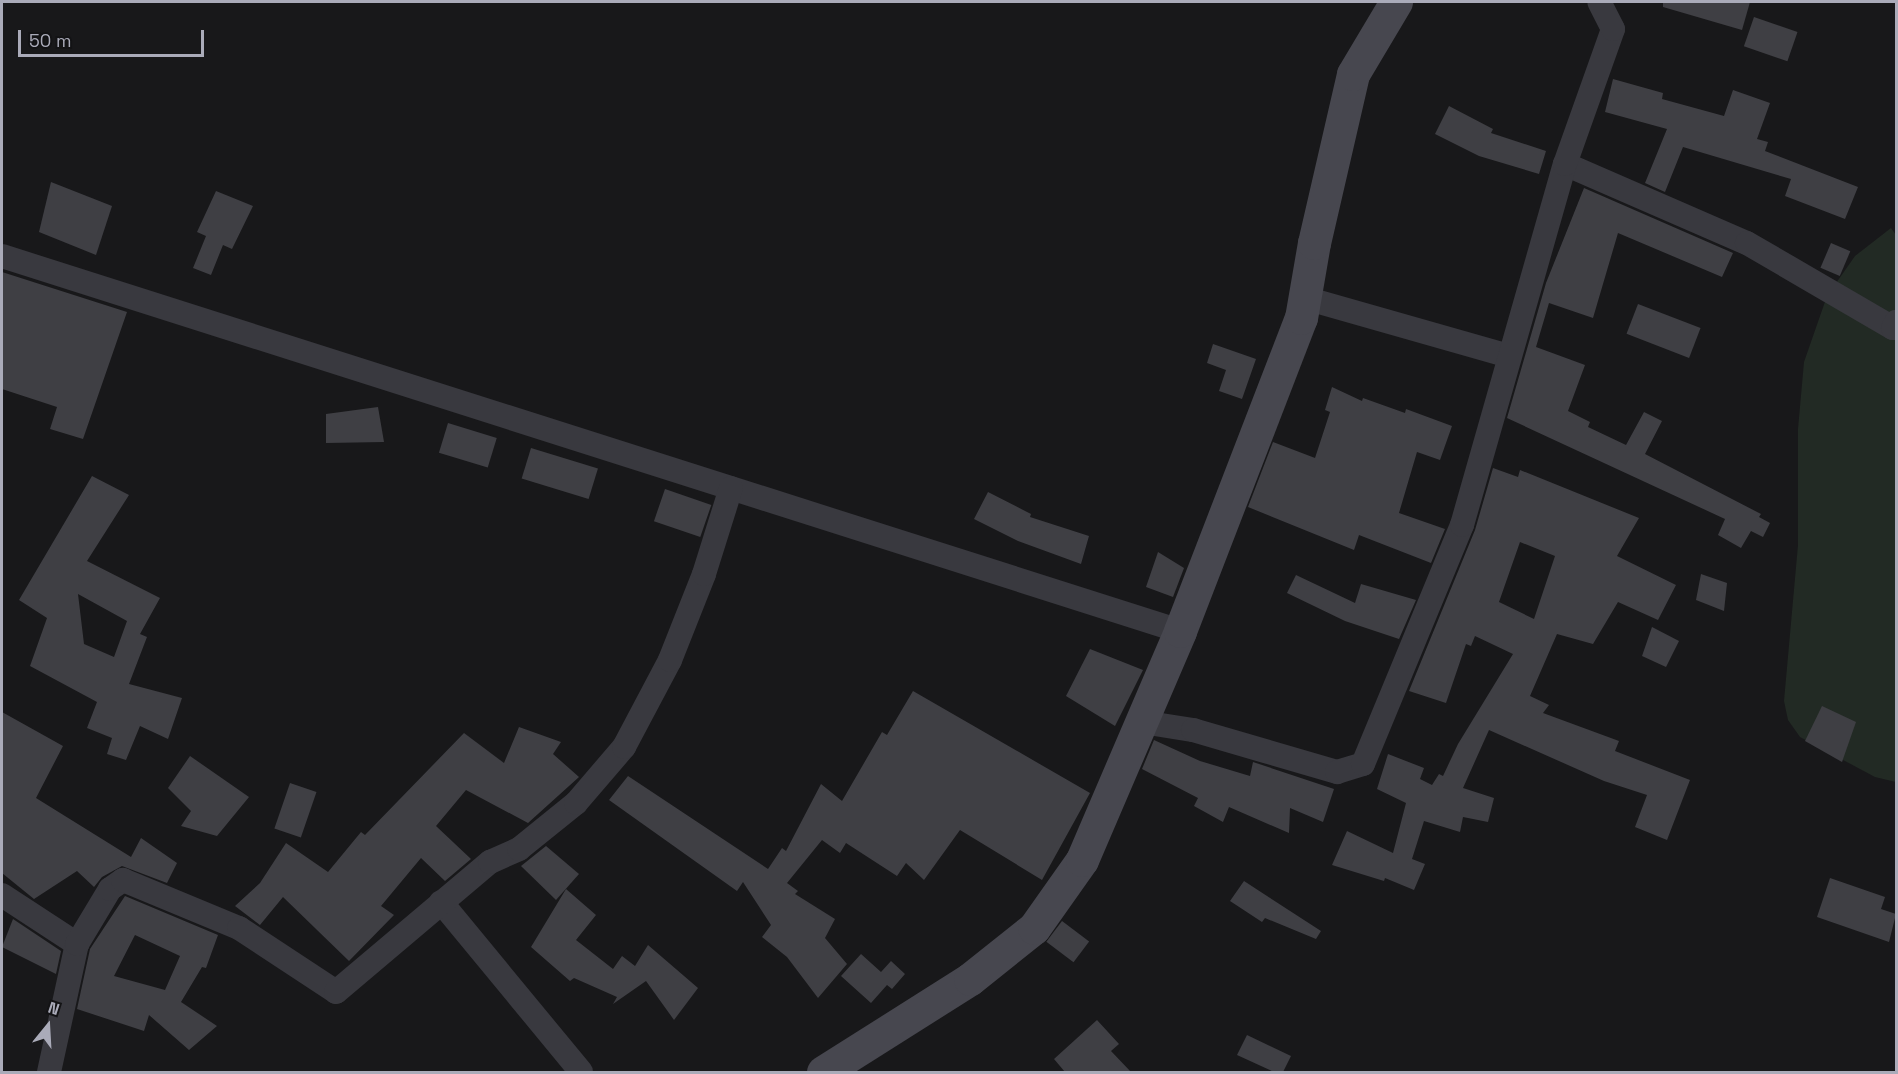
<!DOCTYPE html>
<html>
<head>
<meta charset="utf-8">
<style>
	body { margin:0 }
	#map { position:relative; width:1898px; height:1074px; overflow:hidden; background:#18181a; font-family:"Space Grotesk",sans-serif }
	div>[style] { position:absolute }
	[style*='--x'] { left:calc(var(--x)*1px); top:calc(var(--y)*1px); width:calc(var(--w)*1px); rotate:calc(var(--a)*1deg) }
	.green>* { inset:0; background:#222a24 }
	.building>* { inset:0; background:#3f3f44; transform-origin:0 0 }
	.street>* { height:24px; margin:-12px; padding:0 12px; transform-origin:12px; border-radius:12px; background:#39393f }
	.secondary>* { height:33px; margin:-16.5px; padding:0 16.5px; transform-origin:16.5px; border-radius:16.5px; background:#47474f }
	span { translate:-50% -50%; white-space:nowrap; text-align:center; line-height:1.15; -webkit-text-stroke:4.5px #131315; paint-order:stroke }
	.frame { position:absolute; inset:0; border:3px solid #aaabb9; pointer-events:none }
	.north { position:absolute; left:18px; top:996px; width:60px; height:60px; -webkit-text-stroke:4px #131315; paint-order:stroke; rotate:18deg; font-size:16px; font-weight:700; line-height:24px; text-align:center; color:#aaabb9 }
	.north::after { content:''; display:block; margin:auto; width:21px; height:27px; background:#aaabb9; clip-path:polygon(50% 0,100% 100%,50% 72%,0 100%) }
	.scale { position:absolute; left:18px; top:30px; width:186px; height:27px; box-sizing:border-box; border:3px solid #aaabb9; border-top:0; padding-left:8px; font-size:18px; line-height:21px; white-space:nowrap; color:#aaabb9; -webkit-text-stroke:4px #131315; paint-order:stroke }
</style>
</head>
<body>
<div id="map">
	<div class="green">
		<i style="clip-path:polygon(1891px 228px,1896px 235px,1896px 782px,1875px 777px,1800px 737px,1788px 720px,1784px 701px,1798px 545px,1798px 429px,1804px 362px,1827px 296px,1855px 256px)"></i>
	</div>
	<div class="building">
		<i style="clip-path:polygon(1663px 2px,1750px 2px,1742px 30px,1663px 7px)"></i>
		<i style="left:1754px;top:17px;width:46px;height:31px;rotate:19deg"></i>
		<i style="clip-path:polygon(1613px 79px,1663px 93px,1662px 99px,1724px 116px,1733px 90px,1770px 103px,1757px 139px,1768px 142px,1765px 151px,1858px 187px,1845px 219px,1785px 196px,1791px 179px,1683px 147px,1665px 192px,1645px 183px,1667px 129px,1605px 112px)"></i>
		<i style="clip-path:polygon(1449px 106px,1493px 129px,1491px 133px,1546px 151px,1539px 174px,1479px 156px,1435px 134px)"></i>
		<i style="clip-path:polygon(51px 182px,112px 206px,96px 255px,39px 232px)"></i>
		<i style="clip-path:polygon(1584px 188px,1733px 253px,1722px 277px,1618px 233px,1593px 318px,1549px 303px,1536px 347px,1585px 365px,1568px 411px,1590px 422px,1588px 427px,1626px 445px,1644px 412px,1662px 421px,1645px 454px,1761px 514px,1759px 517px,1770px 523px,1763px 537px,1751px 531px,1741px 548px,1718px 535px,1725px 519px,1507px 418px,1546px 283px)"></i>
		<i style="clip-path:polygon(216px 191px,253px 206px,232px 249px,223px 245px,211px 275px,193px 268px,206px 236px,197px 232px)"></i>
		<i style="left:1831px;top:243px;width:21px;height:27px;rotate:23deg"></i>
		<i style="clip-path:polygon(2px 272px,127px 312px,83px 439px,50px 429px,57px 407px,2px 389px)"></i>
		<i style="left:1638px;top:304px;width:67px;height:32px;rotate:21deg"></i>
		<i style="clip-path:polygon(1213px 344px,1256px 359px,1242px 399px,1219px 391px,1226px 370px,1207px 363px)"></i>
		<i style="clip-path:polygon(1332px 387px,1362px 401px,1363px 398px,1405px 413px,1406px 409px,1452px 426px,1440px 460px,1417px 452px,1399px 513px,1445px 529px,1431px 563px,1359px 535px,1354px 550px,1248px 507px,1273px 442px,1315px 458px,1330px 412px,1325px 410px)"></i>
		<i style="clip-path:polygon(378px 407px,384px 442px,326px 443px,326px 414px)"></i>
		<i style="left:448px;top:423px;width:51px;height:31px;rotate:17deg"></i>
		<i style="left:531px;top:448px;width:70px;height:32px;rotate:17deg"></i>
		<i style="clip-path:polygon(evenodd,1493px 468px,1518px 477px,1520px 470px,1639px 518px,1617px 556px,1676px 585px,1658px 620px,1618px 602px,1593px 644px,1557px 634px,1530px 696px,1549px 705px,1543px 713px,1619px 741px,1615px 751px,1690px 780px,1667px 840px,1635px 827px,1647px 795px,1604px 781px,1489px 730px,1463px 788px,1494px 798px,1488px 822px,1463px 817px,1460px 832px,1424px 821px,1412px 859px,1425px 864px,1414px 890px,1385px 878px,1384px 881px,1332px 865px,1347px 831px,1393px 853px,1406px 803px,1377px 789px,1388px 754px,1424px 768px,1420px 779px,1432px 785px,1439px 774px,1443px 776px,1458px 744px,1513px 654px,1475px 636px,1471px 646px,1466px 644px,1446px 703px,1409px 691px,1475px 530px,1493px 468px,1520px 542px,1555px 556px,1534px 619px,1499px 602px,1520px 542px)"></i>
		<i style="clip-path:polygon(evenodd,92px 476px,129px 495px,87px 561px,160px 598px,140px 634px,147px 637px,129px 684px,182px 698px,168px 739px,140px 726px,126px 760px,107px 754px,112px 738px,87px 728px,97px 702px,30px 666px,47px 618px,19px 600px,92px 476px,78px 594px,127px 621px,114px 657px,84px 644px,78px 594px)"></i>
		<i style="left:665px;top:489px;width:49px;height:34px;rotate:19deg"></i>
		<i style="clip-path:polygon(988px 492px,1031px 514px,1030px 517px,1089px 536px,1081px 564px,1018px 541px,974px 519px)"></i>
		<i style="clip-path:polygon(1158px 552px,1184px 568px,1173px 597px,1146px 587px)"></i>
		<i style="clip-path:polygon(1701px 574px,1727px 583px,1724px 611px,1696px 600px)"></i>
		<i style="clip-path:polygon(1296px 575px,1355px 603px,1361px 584px,1416px 600px,1399px 639px,1345px 621px,1287px 593px)"></i>
		<i style="clip-path:polygon(1652px 627px,1679px 641px,1666px 667px,1642px 656px)"></i>
		<i style="clip-path:polygon(1090px 649px,1143px 670px,1115px 726px,1066px 696px)"></i>
		<i style="clip-path:polygon(913px 691px,1090px 793px,1042px 880px,960px 830px,924px 880px,906px 863px,897px 876px,846px 843px,840px 853px,822px 840px,787px 883px,798px 891px,795px 894px,835px 919px,825px 938px,847px 964px,818px 998px,787px 957px,762px 937px,771px 925px,743px 882px,737px 891px,609px 800px,628px 776px,768px 869px,782px 848px,786px 851px,821px 784px,842px 801px,882px 732px,887px 735px)"></i>
		<i style="clip-path:polygon(1822px 706px,1856px 722px,1842px 762px,1805px 741px)"></i>
		<i style="clip-path:polygon(2px 712px,63px 746px,36px 798px,131px 857px,141px 838px,177px 863px,167px 883px,122px 866px,102px 877px,94px 887px,77px 871px,34px 899px,2px 873px)"></i>
		<i style="clip-path:polygon(519px 727px,561px 742px,553px 754px,579px 777px,528px 823px,466px 790px,436px 826px,471px 859px,445px 881px,421px 858px,381px 906px,394px 915px,349px 961px,283px 897px,260px 925px,235px 906px,260px 883px,286px 843px,328px 872px,361px 832px,365px 835px,464px 733px,504px 763px)"></i>
		<i style="clip-path:polygon(1154px 740px,1200px 761px,1250px 776px,1253px 762px,1334px 789px,1323px 822px,1290px 808px,1289px 833px,1229px 807px,1223px 822px,1194px 806px,1198px 798px,1142px 769px)"></i>
		<i style="clip-path:polygon(190px 756px,249px 797px,217px 836px,181px 826px,191px 811px,168px 788px)"></i>
		<i style="left:290px;top:783px;width:28px;height:48px;rotate:19deg"></i>
		<i style="clip-path:polygon(546px 846px,579px 874px,556px 900px,521px 866px)"></i>
		<i style="clip-path:polygon(1830px 878px,1885px 897px,1881px 909px,1896px 914px,1889px 942px,1817px 917px)"></i>
		<i style="clip-path:polygon(1244px 881px,1321px 931px,1316px 939px,1265px 918px,1262px 922px,1230px 901px)"></i>
		<i style="clip-path:polygon(566px 889px,596px 915px,576px 940px,613px 969px,622px 956px,635px 966px,648px 945px,698px 988px,674px 1020px,646px 981px,613px 1004px,617px 997px,574px 978px,570px 981px,531px 947px)"></i>
		<i style="clip-path:polygon(evenodd,125px 896px,218px 935px,206px 968px,202px 967px,181px 1002px,217px 1026px,189px 1050px,149px 1015px,144px 1031px,77px 1009px,90px 949px,125px 896px,135px 935px,180px 956px,165px 990px,114px 976px,135px 935px)"></i>
		<i style="clip-path:polygon(13px 919px,61px 951px,56px 974px,2px 947px)"></i>
		<i style="left:1062px;top:921px;width:34px;height:26px;rotate:37deg"></i>
		<i style="clip-path:polygon(861px 954px,881px 972px,891px 961px,905px 974px,892px 989px,887px 985px,871px 1003px,841px 976px)"></i>
		<i style="clip-path:polygon(1097px 1020px,1119px 1044px,1111px 1051px,1131px 1072px,1065px 1072px,1054px 1059px)"></i>
		<i style="clip-path:polygon(1247px 1035px,1291px 1056px,1283px 1072px,1274px 1072px,1237px 1055px)"></i>
	</div>
	<div class="street">
		<i style="--x:1565;--y:164;--w:198;--a:23.5"></i>
		<i style="--x:1747;--y:243;--w:169;--a:30.2"></i>
		<i style="--x:1893;--y:328;--w:7;--a:-63"></i>
		<i style="--x:2;--y:256;--w:1236;--a:17.66"></i>
		<i style="--x:1305;--y:298;--w:212;--a:15.9"></i>
		<i style="--x:1142;--y:722;--w:52;--a:8.9"></i>
		<i style="--x:1193;--y:730;--w:150;--a:16.3"></i>
		<i style="--x:1337;--y:772;--w:27;--a:-17"></i>
		<i style="--x:1363;--y:764;--w:259;--a:-67.5"></i>
		<i style="--x:1462;--y:525;--w:375;--a:-74.1"></i>
		<i style="--x:1565;--y:164;--w:143;--a:-70.4"></i>
		<i style="--x:1613;--y:29;--w:30;--a:-117"></i>
		<i style="--x:2;--y:895;--w:90;--a:33.2"></i>
		<i style="--x:441;--y:902;--w:220;--a:50.5"></i>
		<i style="--x:49;--y:1072;--w:131;--a:-77.7"></i>
		<i style="--x:77;--y:944;--w:64;--a:-59"></i>
		<i style="--x:110;--y:889;--w:16;--a:-35"></i>
		<i style="--x:123;--y:880;--w:126;--a:22.5"></i>
		<i style="--x:239;--y:928;--w:116;--a:33.4"></i>
		<i style="--x:336;--y:992;--w:202;--a:-40.2"></i>
		<i style="--x:490;--y:862;--w:32;--a:-24"></i>
		<i style="--x:519;--y:849;--w:73;--a:-38.9"></i>
		<i style="--x:576;--y:803;--w:74;--a:-49.4"></i>
		<i style="--x:624;--y:747;--w:98;--a:-62.1"></i>
		<i style="--x:670;--y:660;--w:92;--a:-68.4"></i>
		<i style="--x:704;--y:574;--w:90;--a:-72.6"></i>
	</div>
	<div class="secondary">
		<i style="--x:823;--y:1072;--w:174;--a:-32.3"></i>
		<i style="--x:970;--y:979;--w:82;--a:-38.6"></i>
		<i style="--x:1034;--y:928;--w:83;--a:-54.8"></i>
		<i style="--x:1082;--y:860;--w:249;--a:-66.8"></i>
		<i style="--x:1180;--y:631;--w:336;--a:-68.9"></i>
		<i style="--x:1301;--y:318;--w:76;--a:-80.2"></i>
		<i style="--x:1314;--y:243;--w:173;--a:-77"></i>
		<i style="--x:1353;--y:74;--w:84;--a:-59.2"></i>
	</div>
	<div class="frame"></div>
	<div class="north">N</div>
	<div class="scale">50 m</div>
</div>
</body>
</html>
